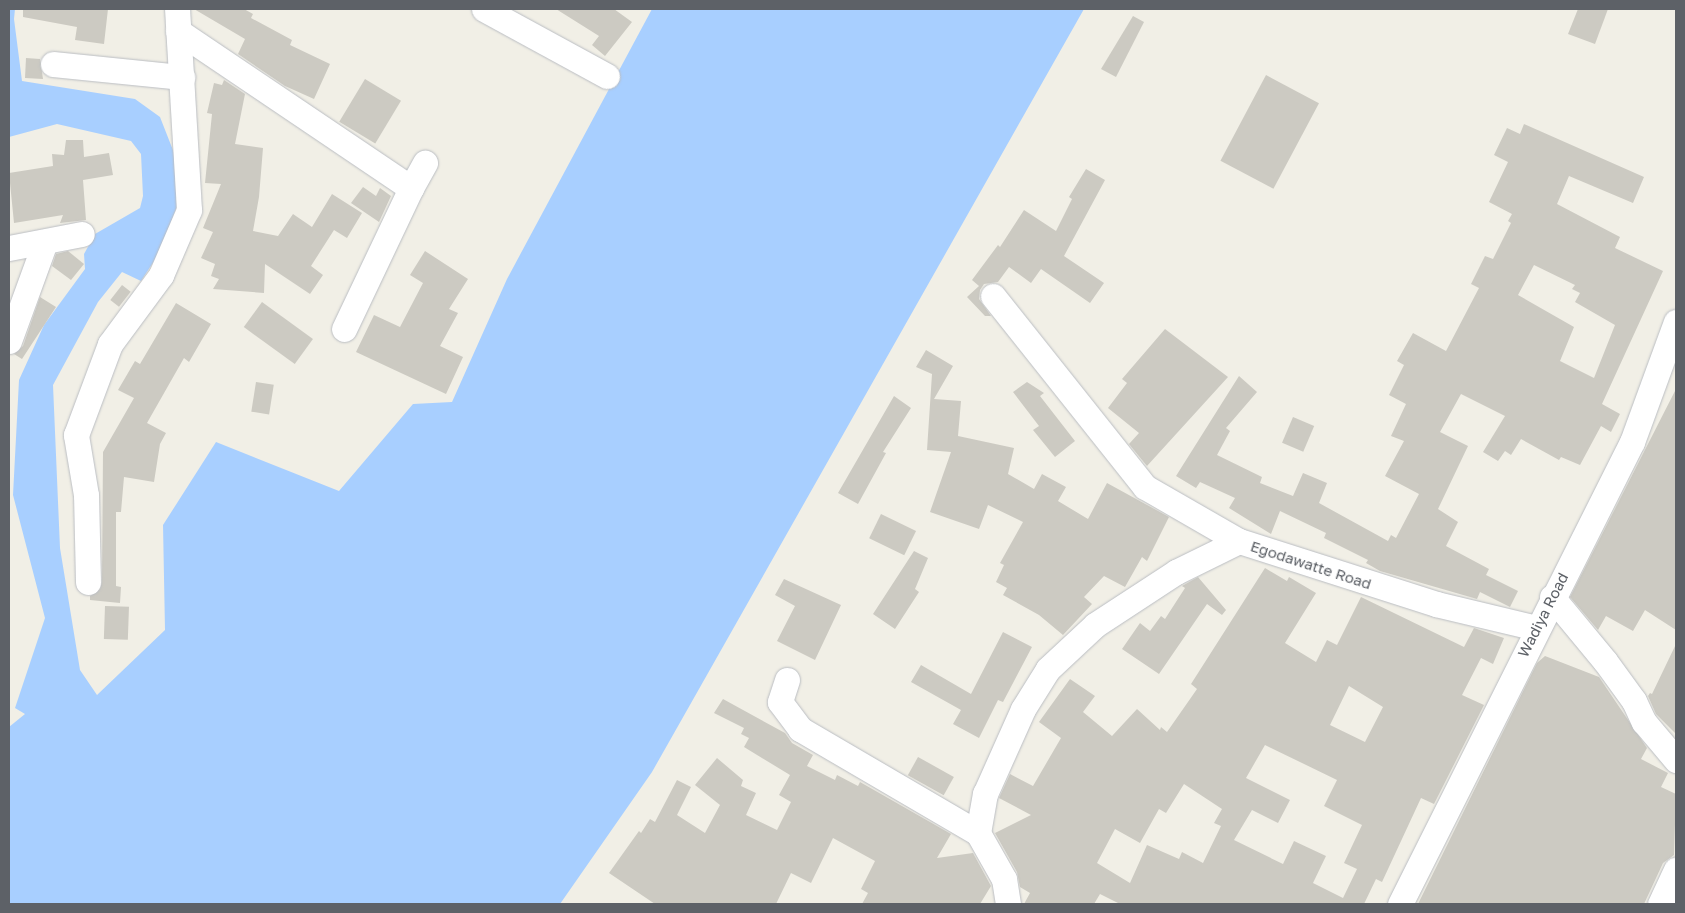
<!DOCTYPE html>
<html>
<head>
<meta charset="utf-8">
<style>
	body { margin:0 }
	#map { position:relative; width:1685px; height:913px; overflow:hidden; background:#f1efe6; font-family:"Golos Text",sans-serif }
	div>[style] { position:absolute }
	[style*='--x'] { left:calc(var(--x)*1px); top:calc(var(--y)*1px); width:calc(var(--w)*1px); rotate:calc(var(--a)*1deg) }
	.water>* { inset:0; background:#a8cfff }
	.building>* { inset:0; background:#cccac2; transform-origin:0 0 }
	.roads { filter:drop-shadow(0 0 1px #babdc2) drop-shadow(0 0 1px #babdc2) }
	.minor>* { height:25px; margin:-12.5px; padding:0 12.5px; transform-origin:12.5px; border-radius:12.5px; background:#fff }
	span { translate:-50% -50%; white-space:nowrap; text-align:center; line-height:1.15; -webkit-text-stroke:4px #fff; paint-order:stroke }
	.street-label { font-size:15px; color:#5d6167 }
	.frame { position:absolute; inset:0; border:10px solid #5d6167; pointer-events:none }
</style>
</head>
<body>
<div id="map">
	<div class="water">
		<i style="clip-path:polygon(9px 9px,15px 9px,14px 19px,22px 81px,135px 99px,160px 117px,178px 163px,179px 200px,162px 249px,141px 281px,122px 272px,98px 302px,53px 385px,60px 548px,80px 670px,97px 695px,165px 630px,163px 525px,216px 442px,339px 491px,413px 404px,452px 402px,507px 279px,652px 9px,1084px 9px,652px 772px,560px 904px,9px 904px,9px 727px,25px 714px,15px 708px,45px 618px,13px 495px,19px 380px,44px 325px,85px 269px,84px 254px,95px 234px,140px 208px,143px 196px,141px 154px,131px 141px,57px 124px,9px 137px)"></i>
	</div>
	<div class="building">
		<i style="clip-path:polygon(23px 9px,108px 9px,104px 44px,75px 40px,77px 27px,23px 17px)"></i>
		<i style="clip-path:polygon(194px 9px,244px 9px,253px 14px,251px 18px,292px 40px,290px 45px,330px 64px,314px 99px,285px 86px,238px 54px,245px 39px)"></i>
		<i style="clip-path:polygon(556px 9px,614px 9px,632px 22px,605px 56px,592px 45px,599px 36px)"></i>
		<i style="clip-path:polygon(1578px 9px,1608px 9px,1595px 44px,1568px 34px)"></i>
		<i style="clip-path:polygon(1133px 16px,1144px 22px,1116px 77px,1101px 69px)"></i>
		<i style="clip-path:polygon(26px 58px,40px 59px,43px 79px,25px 78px)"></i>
		<i style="left:1266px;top:75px;width:60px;height:97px;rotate:28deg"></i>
		<i style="left:365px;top:79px;width:42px;height:50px;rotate:31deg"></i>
		<i style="clip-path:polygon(224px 80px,245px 94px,235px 144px,263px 148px,259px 197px,253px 231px,278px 236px,293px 214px,312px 227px,332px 194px,362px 213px,347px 238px,334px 230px,311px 266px,323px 275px,310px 294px,265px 264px,264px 293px,213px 289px,219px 279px,211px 276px,215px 264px,201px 258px,213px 232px,203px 228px,221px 184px,205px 183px,212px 114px,207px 113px,214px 83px,222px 85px)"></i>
		<i style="clip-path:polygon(evenodd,1524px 124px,1644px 177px,1633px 203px,1569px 176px,1557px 204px,1620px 237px,1615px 248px,1663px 271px,1602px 404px,1620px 414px,1611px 432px,1601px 426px,1580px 465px,1561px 457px,1559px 460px,1521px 439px,1511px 455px,1505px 451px,1498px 461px,1483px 452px,1505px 416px,1461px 394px,1440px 432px,1468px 446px,1438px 509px,1458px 522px,1446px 546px,1489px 569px,1486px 575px,1518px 591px,1510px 607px,1480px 592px,1477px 599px,1380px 571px,1366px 563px,1368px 560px,1324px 538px,1326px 533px,1280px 511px,1271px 534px,1229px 508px,1235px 498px,1200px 482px,1196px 488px,1176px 476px,1239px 376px,1257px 392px,1226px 428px,1230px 431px,1217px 455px,1262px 477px,1260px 483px,1293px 496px,1303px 473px,1327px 483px,1319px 503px,1388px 541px,1391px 535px,1396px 538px,1419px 494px,1385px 476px,1404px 441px,1391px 436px,1406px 404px,1389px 395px,1404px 365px,1397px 361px,1413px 333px,1446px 351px,1479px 288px,1471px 284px,1485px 256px,1493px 259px,1511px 223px,1508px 221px,1512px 214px,1489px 202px,1508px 162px,1494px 155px,1507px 128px,1520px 134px,1524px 124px,1534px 265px,1575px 285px,1572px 289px,1580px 293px,1575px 302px,1615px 325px,1594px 378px,1560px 361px,1574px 327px,1518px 295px,1534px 265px)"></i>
		<i style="clip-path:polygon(66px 140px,83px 140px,84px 157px,109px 153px,113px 175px,83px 180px,86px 220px,60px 223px,63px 215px,14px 223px,9px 173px,53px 166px,52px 154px,64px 155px)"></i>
		<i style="clip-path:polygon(1086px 169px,1105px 180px,1064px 256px,1104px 283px,1090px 303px,1041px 269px,1031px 283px,1009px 267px,998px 282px,984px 284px,980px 290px,979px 299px,991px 316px,985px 316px,967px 297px,979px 286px,972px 280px,998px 245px,1000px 247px,1024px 210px,1056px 231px,1072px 199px,1069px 197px)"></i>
		<i style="clip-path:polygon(363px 187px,376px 196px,380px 188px,391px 196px,379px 222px,351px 203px)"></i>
		<i style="clip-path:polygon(68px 251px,84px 264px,71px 280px,52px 266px,56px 254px)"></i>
		<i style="clip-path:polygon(425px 251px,468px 279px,449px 309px,458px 313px,440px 346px,463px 357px,446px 394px,356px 352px,374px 315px,400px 327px,423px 283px,410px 275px)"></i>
		<i style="left:122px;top:285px;width:11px;height:19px;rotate:38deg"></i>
		<i style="clip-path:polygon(40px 297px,56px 307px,22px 359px,14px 354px,23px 346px)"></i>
		<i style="left:262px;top:302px;width:63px;height:31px;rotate:36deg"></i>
		<i style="clip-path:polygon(176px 303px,211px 324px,189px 362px,184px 358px,147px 423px,166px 433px,160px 444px,154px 482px,124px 477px,121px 512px,116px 512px,116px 586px,121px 587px,120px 603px,90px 600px,90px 596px,100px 589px,102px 582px,103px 452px,134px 398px,118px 390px,135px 361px,140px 364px)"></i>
		<i style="clip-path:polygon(1165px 329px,1228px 377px,1147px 466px,1129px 444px,1139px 433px,1108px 408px,1127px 383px,1122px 379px)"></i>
		<i style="clip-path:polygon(926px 350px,953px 366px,934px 399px,961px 401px,958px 436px,1014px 448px,1008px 474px,1034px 489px,1042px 474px,1066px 487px,1058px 501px,1088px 519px,1107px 483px,1169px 517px,1147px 561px,1142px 557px,1125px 587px,1104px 576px,1084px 597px,1092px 604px,1063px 635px,1039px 615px,1003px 595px,1007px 588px,996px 582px,1004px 565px,1000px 563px,1023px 522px,988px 505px,979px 529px,930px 512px,951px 452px,927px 450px,932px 374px,916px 367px)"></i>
		<i style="left:256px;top:382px;width:18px;height:30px;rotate:9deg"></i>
		<i style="clip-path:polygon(1027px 382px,1044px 393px,1040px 396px,1075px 441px,1055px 457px,1033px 430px,1039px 426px,1013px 392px)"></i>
		<i style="clip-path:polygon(1676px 389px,1676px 630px,1645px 610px,1633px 631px,1606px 616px,1598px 630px,1570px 597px)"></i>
		<i style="clip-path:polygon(894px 396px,911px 408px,883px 452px,886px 453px,858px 504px,838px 493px)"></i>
		<i style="left:1293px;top:417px;width:23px;height:28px;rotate:23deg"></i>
		<i style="left:881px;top:514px;width:39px;height:27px;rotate:26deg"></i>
		<i style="clip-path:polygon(914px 551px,928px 558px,915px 589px,919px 592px,895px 629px,873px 614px)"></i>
		<i style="clip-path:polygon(evenodd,1265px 568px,1287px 581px,1289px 577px,1316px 593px,1285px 643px,1316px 662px,1327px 640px,1337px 645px,1361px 597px,1464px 647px,1474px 628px,1504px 638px,1493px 664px,1481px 658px,1462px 695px,1484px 705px,1434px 804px,1421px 798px,1382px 882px,1376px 879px,1364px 904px,1120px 904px,1100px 894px,1094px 904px,1024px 904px,1030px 893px,1020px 887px,1017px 872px,995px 833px,1031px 815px,999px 798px,1010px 774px,1033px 786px,1061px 738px,1039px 722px,1070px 679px,1095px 696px,1083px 712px,1112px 736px,1137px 709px,1160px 730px,1161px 727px,1167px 732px,1197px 689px,1191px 684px,1265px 568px,1349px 686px,1383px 707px,1365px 742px,1330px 725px,1349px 686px,1265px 568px,1265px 745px,1337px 780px,1324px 806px,1362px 825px,1344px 863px,1357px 869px,1343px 898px,1313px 883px,1326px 856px,1294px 841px,1283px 864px,1234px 840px,1252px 810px,1278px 823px,1290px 800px,1246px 778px,1265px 745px,1265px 568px,1184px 784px,1222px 809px,1214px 823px,1221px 826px,1203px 863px,1182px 852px,1179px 859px,1147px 845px,1130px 883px,1097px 863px,1115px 829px,1140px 843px,1159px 809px,1166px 813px,1184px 784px)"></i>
		<i style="clip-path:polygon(1198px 577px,1226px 610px,1222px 615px,1207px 604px,1159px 674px,1122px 649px,1140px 623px,1150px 631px,1161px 616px,1165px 619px,1185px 588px,1182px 586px)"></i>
		<i style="clip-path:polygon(784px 579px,841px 605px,815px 660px,777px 641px,795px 606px,775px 595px)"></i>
		<i style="left:105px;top:606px;width:24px;height:33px;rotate:2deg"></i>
		<i style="clip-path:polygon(1003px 632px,1032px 647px,1003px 702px,998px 700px,979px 738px,953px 724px,961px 710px,911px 682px,921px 665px,971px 694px)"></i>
		<i style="clip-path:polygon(1676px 644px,1676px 734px,1656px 714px,1648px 696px,1650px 693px,1652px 694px)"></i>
		<i style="clip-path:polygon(1545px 656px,1599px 677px,1647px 748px,1641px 759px,1668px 773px,1661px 787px,1676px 794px,1674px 855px,1663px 863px,1644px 904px,1418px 904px,1537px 663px)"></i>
		<i style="clip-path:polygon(723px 699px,785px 733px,792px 743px,813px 755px,807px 766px,835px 780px,837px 775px,858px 786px,860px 782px,951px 834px,937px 858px,973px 853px,991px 886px,980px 904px,862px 904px,868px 893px,861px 889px,875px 861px,833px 838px,811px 883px,791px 873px,776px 904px,655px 904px,609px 873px,639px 831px,641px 833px,650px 819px,655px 822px,677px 780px,691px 787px,677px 815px,705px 833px,720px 805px,695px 785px,717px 758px,743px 780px,741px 786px,756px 793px,746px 815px,777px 830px,791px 802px,779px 795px,790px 775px,744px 747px,749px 738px,741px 734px,744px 728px,714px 713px)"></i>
		<i style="left:918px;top:757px;width:41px;height:21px;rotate:29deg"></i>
	</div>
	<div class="roads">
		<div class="minor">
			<i style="--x:484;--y:9;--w:140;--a:28.6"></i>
			<i style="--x:178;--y:31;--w:281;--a:34"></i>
			<i style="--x:411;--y:188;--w:156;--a:115.4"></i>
			<i style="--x:53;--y:64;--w:130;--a:5.8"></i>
			<i style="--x:411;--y:188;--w:29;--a:-61"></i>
			<i style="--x:9;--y:248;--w:74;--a:-10.9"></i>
			<i style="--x:993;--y:296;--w:244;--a:51.5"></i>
			<i style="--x:1145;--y:487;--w:108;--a:29.9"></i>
			<i style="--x:9;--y:341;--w:105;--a:-70"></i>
			<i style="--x:88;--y:582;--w:87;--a:-91.3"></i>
			<i style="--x:86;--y:495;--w:61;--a:-99.5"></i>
			<i style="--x:76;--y:435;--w:97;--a:-69.5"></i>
			<i style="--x:110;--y:344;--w:86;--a:-53.5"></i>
			<i style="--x:161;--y:275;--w:71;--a:-66.7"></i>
			<i style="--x:189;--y:210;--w:201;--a:-93.4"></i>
			<i style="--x:1552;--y:597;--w:83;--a:50.4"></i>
			<i style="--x:1605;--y:661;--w:49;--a:54.1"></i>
			<i style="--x:1634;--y:701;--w:23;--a:65"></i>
			<i style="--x:1644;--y:722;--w:50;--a:49.9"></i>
			<i style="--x:787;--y:680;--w:23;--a:108"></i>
			<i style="--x:780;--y:702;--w:34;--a:53"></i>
			<i style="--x:800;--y:729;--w:206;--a:30.3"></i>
			<i style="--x:1008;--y:904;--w:25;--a:-99"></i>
			<i style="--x:1004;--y:879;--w:53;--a:-119.5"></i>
			<i style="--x:978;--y:833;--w:40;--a:-80"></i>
			<i style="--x:985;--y:794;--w:93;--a:-65.9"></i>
			<i style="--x:1023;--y:709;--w:47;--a:-58"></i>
			<i style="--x:1048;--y:669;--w:64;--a:-43.1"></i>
			<i style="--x:1095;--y:625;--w:97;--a:-33.2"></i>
			<i style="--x:1176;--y:572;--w:70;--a:-26.2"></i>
			<i style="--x:1239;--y:541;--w:207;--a:17.7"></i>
			<i style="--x:1436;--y:604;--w:104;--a:13.4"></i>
			<i style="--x:1400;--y:904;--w:517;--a:-63.34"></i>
			<i style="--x:1632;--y:442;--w:128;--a:-69.9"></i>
			<i style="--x:1660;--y:904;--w:38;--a:-65"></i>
		</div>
	</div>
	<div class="street-label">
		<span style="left:1311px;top:565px;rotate:18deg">Egodawatte Road</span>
		<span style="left:1543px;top:615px;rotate:-63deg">Wadiya Road</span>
	</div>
	<div class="frame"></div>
</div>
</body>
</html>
